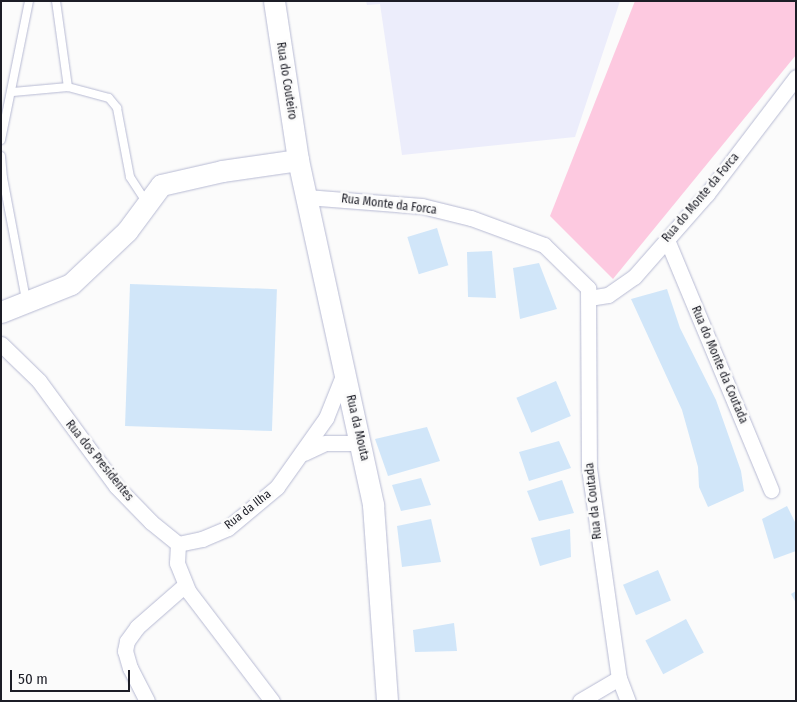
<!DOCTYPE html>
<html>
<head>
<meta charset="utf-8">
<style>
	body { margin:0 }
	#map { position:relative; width:797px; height:702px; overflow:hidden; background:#fbfbfb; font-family:"Fira Sans Condensed",sans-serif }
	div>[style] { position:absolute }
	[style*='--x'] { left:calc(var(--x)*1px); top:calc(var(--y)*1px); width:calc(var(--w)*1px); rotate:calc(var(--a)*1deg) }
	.built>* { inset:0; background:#ecedfb }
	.green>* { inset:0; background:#fdc9e0 }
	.building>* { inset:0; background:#d1e6f9; transform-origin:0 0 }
	.roads { filter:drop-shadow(0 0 1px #b7bad3) drop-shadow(0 0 1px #b7bad3) }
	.lane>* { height:8px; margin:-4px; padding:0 4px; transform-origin:4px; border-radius:4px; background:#fff }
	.street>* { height:15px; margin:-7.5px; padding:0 7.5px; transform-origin:7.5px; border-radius:7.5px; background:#fff }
	.secondary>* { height:21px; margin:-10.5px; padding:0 10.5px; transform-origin:10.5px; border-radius:10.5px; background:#fff }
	span { translate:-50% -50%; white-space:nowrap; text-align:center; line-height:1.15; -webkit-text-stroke:5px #fbfbfb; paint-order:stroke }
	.street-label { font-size:12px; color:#1c1d26 }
	.frame { position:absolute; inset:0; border:2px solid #1c1d26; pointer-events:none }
	.scale { position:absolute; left:10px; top:670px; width:120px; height:22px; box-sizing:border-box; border:2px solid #1c1d26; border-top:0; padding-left:6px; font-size:15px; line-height:18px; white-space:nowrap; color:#1c1d26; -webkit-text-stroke:4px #fbfbfb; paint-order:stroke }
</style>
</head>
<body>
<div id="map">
	<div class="built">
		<i style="clip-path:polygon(366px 1px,620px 1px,575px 137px,402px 155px,380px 4px,367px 5px)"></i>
	</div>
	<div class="green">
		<i style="clip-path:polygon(635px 1px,796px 1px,796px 55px,613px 279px,550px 216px)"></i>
	</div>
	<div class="building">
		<i style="left:437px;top:228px;width:39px;height:31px;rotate:73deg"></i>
		<i style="clip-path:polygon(492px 251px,496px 298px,468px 297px,467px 252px)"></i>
		<i style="clip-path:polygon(539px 263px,557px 309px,520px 319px,513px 268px)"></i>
		<i style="left:130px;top:284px;width:147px;height:142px;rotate:2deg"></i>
		<i style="clip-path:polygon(667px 289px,680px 328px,716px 400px,741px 471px,744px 491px,708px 507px,699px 487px,698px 467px,682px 410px,631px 299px)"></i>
		<i style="left:556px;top:381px;width:38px;height:43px;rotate:67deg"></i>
		<i style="clip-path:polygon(427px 427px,440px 461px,388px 476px,375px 439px)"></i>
		<i style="clip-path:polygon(559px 441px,571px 468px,529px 481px,519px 452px)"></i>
		<i style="clip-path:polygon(421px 478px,431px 505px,401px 511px,392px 485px)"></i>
		<i style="clip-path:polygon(562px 480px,574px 513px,539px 521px,527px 491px)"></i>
		<i style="clip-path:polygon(787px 506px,796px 524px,796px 551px,774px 559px,762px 519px)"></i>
		<i style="clip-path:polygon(431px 519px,441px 562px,402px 567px,397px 526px)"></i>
		<i style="clip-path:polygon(570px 529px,571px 557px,540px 566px,531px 538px)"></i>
		<i style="left:658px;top:570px;width:33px;height:38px;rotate:67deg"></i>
		<i style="clip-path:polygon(796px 591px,796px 603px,791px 594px)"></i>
		<i style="left:686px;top:619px;width:38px;height:46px;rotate:62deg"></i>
		<i style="clip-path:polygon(454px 623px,457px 651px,415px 652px,413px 630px)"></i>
	</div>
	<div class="roads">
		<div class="lane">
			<i style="--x:56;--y:1;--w:87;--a:82.1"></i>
			<i style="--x:68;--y:87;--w:42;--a:15"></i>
			<i style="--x:109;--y:98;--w:13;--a:51"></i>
			<i style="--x:117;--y:108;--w:70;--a:79.3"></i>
			<i style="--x:130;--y:177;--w:30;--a:57"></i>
			<i style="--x:13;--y:92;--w:55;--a:-5.2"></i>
			<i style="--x:1;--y:140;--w:142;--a:-78.6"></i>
			<i style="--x:1;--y:156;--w:22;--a:85"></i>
			<i style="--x:3;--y:178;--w:124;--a:79.3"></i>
		</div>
		<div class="street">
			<i style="--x:306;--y:197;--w:116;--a:4.4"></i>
			<i style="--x:422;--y:206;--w:50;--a:13.8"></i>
			<i style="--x:471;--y:218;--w:78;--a:20.3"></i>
			<i style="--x:544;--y:245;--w:62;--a:44.3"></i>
			<i style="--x:588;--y:288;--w:180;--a:89.7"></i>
			<i style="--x:589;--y:468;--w:212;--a:81.9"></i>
			<i style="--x:619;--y:678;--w:25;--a:69"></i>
			<i style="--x:667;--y:240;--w:271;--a:67.4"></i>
			<i style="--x:589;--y:298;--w:19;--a:-9"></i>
			<i style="--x:608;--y:295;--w:32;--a:-35"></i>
			<i style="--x:634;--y:277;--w:111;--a:-48.7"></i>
			<i style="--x:707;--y:194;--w:147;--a:-52.7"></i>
			<i style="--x:1;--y:344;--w:53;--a:44.2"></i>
			<i style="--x:39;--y:381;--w:130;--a:53.7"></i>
			<i style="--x:116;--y:486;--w:50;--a:45.8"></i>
			<i style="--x:151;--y:522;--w:35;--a:39"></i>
			<i style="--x:304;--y:453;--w:23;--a:-25"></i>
			<i style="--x:325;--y:443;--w:35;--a:0"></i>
			<i style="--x:178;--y:544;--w:25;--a:-12"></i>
			<i style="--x:202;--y:539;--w:28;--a:-23"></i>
			<i style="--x:228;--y:528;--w:64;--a:-39.9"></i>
			<i style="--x:277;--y:487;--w:85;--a:-54.6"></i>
			<i style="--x:326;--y:418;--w:48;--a:-68.2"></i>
			<i style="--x:178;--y:544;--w:19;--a:93"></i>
			<i style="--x:177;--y:563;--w:31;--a:68"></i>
			<i style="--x:189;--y:592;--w:137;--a:52.7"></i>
			<i style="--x:147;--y:701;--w:37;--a:-117"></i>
			<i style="--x:130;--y:668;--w:18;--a:-106"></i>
			<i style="--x:125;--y:651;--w:10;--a:-79"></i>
			<i style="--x:127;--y:641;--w:17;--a:-54"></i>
			<i style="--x:137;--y:627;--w:64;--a:-41.2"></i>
			<i style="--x:580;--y:701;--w:45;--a:-30.5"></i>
		</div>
		<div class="secondary">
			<i style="--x:274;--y:1;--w:161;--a:81.4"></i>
			<i style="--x:298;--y:160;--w:353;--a:77.7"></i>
			<i style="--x:373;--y:505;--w:196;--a:85.9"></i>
			<i style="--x:1;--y:312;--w:75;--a:-21.8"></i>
			<i style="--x:71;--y:284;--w:77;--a:-43.4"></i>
			<i style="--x:127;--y:231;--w:57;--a:-53.5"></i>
			<i style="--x:161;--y:185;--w:63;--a:-12.9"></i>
			<i style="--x:222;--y:171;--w:77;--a:-8.2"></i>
		</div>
	</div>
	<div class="street-label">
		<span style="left:286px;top:81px;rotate:81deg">Rua do Couteiro</span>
		<span style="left:701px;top:198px;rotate:-50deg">Rua do Monte da Forca</span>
		<span style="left:389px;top:205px;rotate:7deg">Rua Monte da Forca</span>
		<span style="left:719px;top:365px;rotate:67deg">Rua do Monte da Coutada</span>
		<span style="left:357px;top:428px;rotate:77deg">Rua da Mouta</span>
		<span style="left:99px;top:461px;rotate:51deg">Rua dos Presidentes</span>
		<span style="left:594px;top:501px;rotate:-96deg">Rua da Coutada</span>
		<span style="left:248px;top:510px;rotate:-38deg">Rua da Ilha</span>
	</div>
	<div class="frame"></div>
	<div class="scale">50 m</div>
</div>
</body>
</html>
